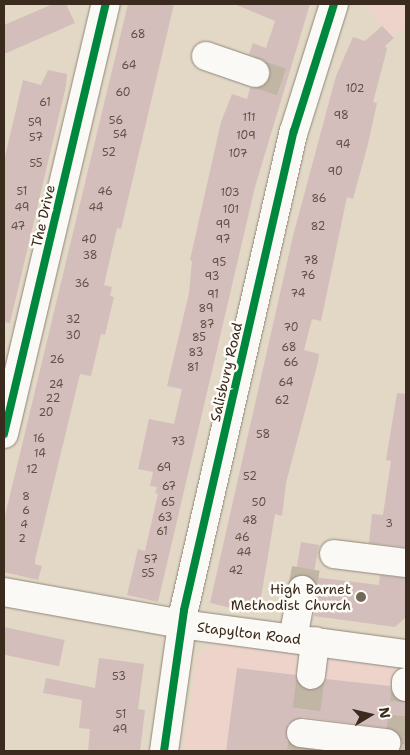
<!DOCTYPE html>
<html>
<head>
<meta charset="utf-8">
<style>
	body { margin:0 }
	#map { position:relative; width:410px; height:755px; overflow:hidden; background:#e2d8c5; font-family:"Shantell Sans",sans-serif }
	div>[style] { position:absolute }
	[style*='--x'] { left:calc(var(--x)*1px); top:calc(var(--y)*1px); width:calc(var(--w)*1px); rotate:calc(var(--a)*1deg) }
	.built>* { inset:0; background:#eed3cb }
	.building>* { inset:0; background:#d3bebc; transform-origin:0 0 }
	.minor-tunnel>* { height:28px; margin-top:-14px; transform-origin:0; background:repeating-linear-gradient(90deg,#c1b5a4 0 28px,transparent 0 42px) }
	.roads { filter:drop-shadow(0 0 1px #8f877c) drop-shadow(0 0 1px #8f877c) }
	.minor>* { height:28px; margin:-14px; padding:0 14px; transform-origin:14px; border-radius:14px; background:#fbf9f6 }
	.cycleway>* { height:8px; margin:-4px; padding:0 4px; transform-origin:4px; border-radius:4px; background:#00873e }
	.dots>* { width:14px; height:14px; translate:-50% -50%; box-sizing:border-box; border:2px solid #fdfcf7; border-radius:50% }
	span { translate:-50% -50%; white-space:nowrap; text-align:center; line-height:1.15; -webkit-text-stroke:5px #fdfcf7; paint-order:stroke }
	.number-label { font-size:11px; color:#614f46 }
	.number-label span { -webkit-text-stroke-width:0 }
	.street-label { font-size:14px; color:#3b2a1e }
	.poi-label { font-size:14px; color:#3b2a1e }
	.right { translate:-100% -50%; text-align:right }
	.frame { position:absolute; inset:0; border:5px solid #3b2a1e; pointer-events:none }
	.north { position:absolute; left:345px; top:690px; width:50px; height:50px; -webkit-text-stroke:4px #fdfcf7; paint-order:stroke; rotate:81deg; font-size:14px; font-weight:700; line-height:20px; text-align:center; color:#3b2a1e }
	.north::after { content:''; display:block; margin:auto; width:18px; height:22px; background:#3b2a1e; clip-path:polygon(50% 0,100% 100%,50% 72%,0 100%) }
</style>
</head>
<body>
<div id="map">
	<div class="built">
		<i style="clip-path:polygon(363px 4px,406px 4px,406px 26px,393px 37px)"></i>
		<i style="clip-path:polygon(216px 644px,406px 670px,406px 751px,183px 751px,198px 654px)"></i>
	</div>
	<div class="building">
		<i style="clip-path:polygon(53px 4px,66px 4px,75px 23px,4px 54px,4px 25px)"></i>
		<i style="clip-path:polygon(128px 4px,174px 4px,121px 229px,117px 228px,104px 285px,112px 287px,110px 296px,114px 297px,105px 335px,101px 334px,91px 376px,80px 374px,35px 560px,35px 564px,42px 566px,38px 580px,4px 572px,4px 520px)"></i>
		<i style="clip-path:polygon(234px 4px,310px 4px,255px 187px,158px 602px,127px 595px,138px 549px,145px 551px,158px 494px,155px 493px,157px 487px,150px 486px,153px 472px,138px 469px,149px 419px,174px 424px,182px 389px,167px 386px,189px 293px,192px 261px,190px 260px,221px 122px,232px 94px,247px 99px,250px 88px,265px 85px,270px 78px,266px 62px,249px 54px,253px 43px,266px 48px,275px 21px)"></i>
		<i style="clip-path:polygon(382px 26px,394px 38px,385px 46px,387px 49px,373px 102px,377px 103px,368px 144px,353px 199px,347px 197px,321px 321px,312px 319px,304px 350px,319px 354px,318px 362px,286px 483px,282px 516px,275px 514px,259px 609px,236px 609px,210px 603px,293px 236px,336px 76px,353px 37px,365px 41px)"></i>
		<i style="clip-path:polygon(48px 70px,67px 74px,66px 86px,10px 323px,4px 322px,4px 161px,23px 80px,41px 85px)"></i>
		<i style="clip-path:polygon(397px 393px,406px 394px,406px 547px,369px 543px,372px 514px,383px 515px,391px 461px,386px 460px)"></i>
		<i style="clip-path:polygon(301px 542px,319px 545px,313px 577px,379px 585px,380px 575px,406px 578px,405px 618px,395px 627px,314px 616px,316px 584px,305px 575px,295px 577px)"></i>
		<i style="left:4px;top:627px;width:62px;height:27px;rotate:12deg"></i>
		<i style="clip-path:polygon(99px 658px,144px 664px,138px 709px,145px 710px,140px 751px,88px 751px,90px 729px,79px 728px,82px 700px,43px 693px,46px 678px,95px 688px)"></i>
		<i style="clip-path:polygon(237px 668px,296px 675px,301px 687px,309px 690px,318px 689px,326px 679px,390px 686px,393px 695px,406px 703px,406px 751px,399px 751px,400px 736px,388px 728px,303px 717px,288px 724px,287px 740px,299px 748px,322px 751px,226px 751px)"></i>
	</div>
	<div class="minor-tunnel">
		<i style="--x:255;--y:73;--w:31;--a:19"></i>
		<i style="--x:302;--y:590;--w:22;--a:-80"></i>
		<i style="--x:386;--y:743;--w:13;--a:4"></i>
		<i style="--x:399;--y:744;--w:57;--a:-83"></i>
		<i style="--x:301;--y:751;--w:77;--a:-82.5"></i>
	</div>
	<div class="roads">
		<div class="minor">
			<i style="--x:206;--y:56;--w:52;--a:19.1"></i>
			<i style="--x:4;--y:434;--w:442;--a:-76.7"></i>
			<i style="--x:334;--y:554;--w:73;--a:7.1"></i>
			<i style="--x:4;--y:592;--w:180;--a:10.2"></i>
			<i style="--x:181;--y:624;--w:227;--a:7.6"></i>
			<i style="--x:293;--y:639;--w:50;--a:-79.6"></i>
			<i style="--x:311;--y:675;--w:34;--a:-83"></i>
			<i style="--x:406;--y:687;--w:5;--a:-90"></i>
			<i style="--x:301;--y:733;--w:86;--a:6.7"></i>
			<i style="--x:164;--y:751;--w:142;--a:-81.9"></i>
			<i style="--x:184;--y:610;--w:491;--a:-77.1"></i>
			<i style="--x:294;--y:131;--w:133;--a:-72.5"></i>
		</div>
	</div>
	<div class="cycleway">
		<i style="--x:4;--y:434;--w:442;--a:-76.7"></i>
		<i style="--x:164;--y:751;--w:142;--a:-81.9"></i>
		<i style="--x:184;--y:610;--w:491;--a:-77.1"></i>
		<i style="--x:294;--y:131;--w:133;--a:-72.5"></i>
	</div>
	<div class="dots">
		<i style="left:361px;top:597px;background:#756758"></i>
	</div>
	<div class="number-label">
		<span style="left:138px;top:35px">68</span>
		<span style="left:129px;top:66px">64</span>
		<span style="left:355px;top:89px">102</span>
		<span style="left:123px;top:93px">60</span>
		<span style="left:45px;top:103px">61</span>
		<span style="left:341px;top:116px">98</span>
		<span style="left:249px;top:118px">111</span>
		<span style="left:116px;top:121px">56</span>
		<span style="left:35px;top:123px">59</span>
		<span style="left:120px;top:135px">54</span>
		<span style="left:246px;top:136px">109</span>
		<span style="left:36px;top:138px">57</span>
		<span style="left:343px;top:145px">94</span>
		<span style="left:109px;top:153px">52</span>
		<span style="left:238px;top:154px">107</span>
		<span style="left:36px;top:164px">55</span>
		<span style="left:335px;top:172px">90</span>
		<span style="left:22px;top:192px">51</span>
		<span style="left:105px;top:192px">46</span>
		<span style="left:230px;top:193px">103</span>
		<span style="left:319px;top:199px">86</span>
		<span style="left:22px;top:208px">49</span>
		<span style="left:96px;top:208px">44</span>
		<span style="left:231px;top:210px">101</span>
		<span style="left:223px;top:225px">99</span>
		<span style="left:18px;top:227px">47</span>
		<span style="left:318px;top:227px">82</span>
		<span style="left:89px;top:240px">40</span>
		<span style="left:223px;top:240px">97</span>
		<span style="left:90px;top:256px">38</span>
		<span style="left:311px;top:261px">78</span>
		<span style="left:219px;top:263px">95</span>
		<span style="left:308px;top:276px">76</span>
		<span style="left:212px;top:277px">93</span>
		<span style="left:82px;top:284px">36</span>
		<span style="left:298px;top:294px">74</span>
		<span style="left:213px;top:295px">91</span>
		<span style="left:206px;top:309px">89</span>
		<span style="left:73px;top:320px">32</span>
		<span style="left:207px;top:325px">87</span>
		<span style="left:291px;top:328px">70</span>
		<span style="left:73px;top:336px">30</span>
		<span style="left:199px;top:338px">85</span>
		<span style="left:289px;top:348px">68</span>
		<span style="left:196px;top:353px">83</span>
		<span style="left:57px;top:360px">26</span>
		<span style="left:291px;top:363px">66</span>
		<span style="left:193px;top:368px">81</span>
		<span style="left:286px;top:383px">64</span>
		<span style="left:56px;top:385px">24</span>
		<span style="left:53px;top:399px">22</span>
		<span style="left:282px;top:401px">62</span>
		<span style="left:46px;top:413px">20</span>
		<span style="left:263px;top:435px">58</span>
		<span style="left:39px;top:439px">16</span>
		<span style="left:178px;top:442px">73</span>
		<span style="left:40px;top:454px">14</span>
		<span style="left:164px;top:468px">69</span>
		<span style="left:32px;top:470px">12</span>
		<span style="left:250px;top:477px">52</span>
		<span style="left:169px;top:487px">67</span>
		<span style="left:26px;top:497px">8</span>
		<span style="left:168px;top:503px">65</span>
		<span style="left:259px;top:503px">50</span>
		<span style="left:26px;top:511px">6</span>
		<span style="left:165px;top:518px">63</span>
		<span style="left:250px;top:521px">48</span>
		<span style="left:389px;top:524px">3</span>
		<span style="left:24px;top:525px">4</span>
		<span style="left:162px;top:532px">61</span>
		<span style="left:242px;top:538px">46</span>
		<span style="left:22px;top:539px">2</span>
		<span style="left:244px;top:553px">44</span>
		<span style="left:151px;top:560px">57</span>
		<span style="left:236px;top:571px">42</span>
		<span style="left:148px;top:574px">55</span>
		<span style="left:119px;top:677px">53</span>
		<span style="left:121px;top:715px">51</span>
		<span style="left:120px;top:730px">49</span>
	</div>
	<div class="street-label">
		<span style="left:43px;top:216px;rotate:-77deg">The Drive</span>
		<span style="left:226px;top:372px;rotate:-77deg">Salisbury Road</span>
		<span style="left:249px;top:633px;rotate:7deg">Stapylton Road</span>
	</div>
	<div class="poi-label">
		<span class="right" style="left:351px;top:597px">High Barnet<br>Methodist Church</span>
	</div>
	<div class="frame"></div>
	<div class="north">N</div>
</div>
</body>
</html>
